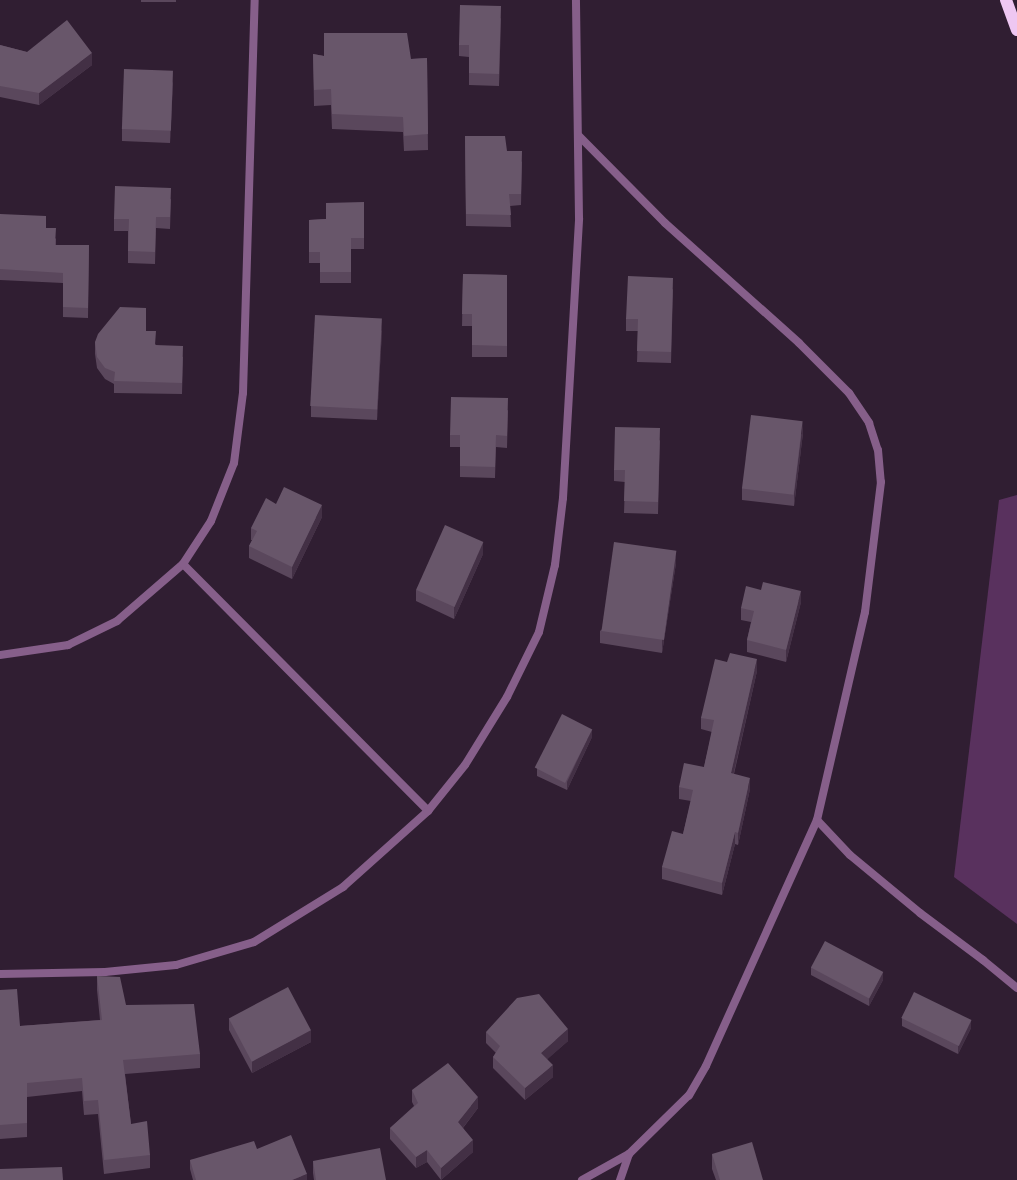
<!DOCTYPE html>
<html>
<head>
<meta charset="utf-8">
<style>
	body { margin:0 }
	#map { position:relative; width:1017px; height:1180px; overflow:hidden; background:#301e32; font-family:"Nunito Sans",sans-serif }
	div>[style] { position:absolute }
	[style*='--x'] { left:calc(var(--x)*1px); top:calc(var(--y)*1px); width:calc(var(--w)*1px); rotate:calc(var(--a)*1deg) }
	.green>* { inset:0; background:#59315e }
	.street>* { height:8px; margin:-4px; padding:0 4px; transform-origin:4px; border-radius:4px; background:#865f8a }
	.highway>* { height:12px; margin:-6px; padding:0 6px; transform-origin:6px; border-radius:6px; background:#eec7f2 }
	.wall>* { inset:0; background:#5a475c; transform-origin:0 0 }
	.shaded-wall>* { inset:0; background:#433045 }
	.building>* { inset:0; background:#68566a; transform-origin:0 0 }
	span { translate:-50% -50%; white-space:nowrap; text-align:center; line-height:1.15; -webkit-text-stroke:3px #261528; paint-order:stroke }
</style>
</head>
<body>
<div id="map">
	<div class="green">
		<i style="clip-path:polygon(1017px 495px,1017px 924px,954px 877px,999px 500px)"></i>
	</div>
	<div class="street">
		<i style="--x:579;--y:136;--w:122;--a:45.3"></i>
		<i style="--x:665;--y:223;--w:180;--a:41.8"></i>
		<i style="--x:799;--y:343;--w:71;--a:45"></i>
		<i style="--x:849;--y:393;--w:36;--a:56"></i>
		<i style="--x:869;--y:423;--w:28;--a:72"></i>
		<i style="--x:878;--y:450;--w:32;--a:85"></i>
		<i style="--x:881;--y:482;--w:131;--a:97"></i>
		<i style="--x:865;--y:612;--w:213;--a:103"></i>
		<i style="--x:817;--y:820;--w:270;--a:114.3"></i>
		<i style="--x:706;--y:1066;--w:34;--a:120"></i>
		<i style="--x:689;--y:1095;--w:84;--a:135.5"></i>
		<i style="--x:629;--y:1154;--w:28;--a:109"></i>
		<i style="--x:183;--y:564;--w:348;--a:45.2"></i>
		<i style="--x:0;--y:655;--w:69;--a:-8.4"></i>
		<i style="--x:68;--y:645;--w:55;--a:-26.1"></i>
		<i style="--x:117;--y:621;--w:87;--a:-40.8"></i>
		<i style="--x:183;--y:564;--w:51;--a:-56.9"></i>
		<i style="--x:211;--y:521;--w:62;--a:-68.4"></i>
		<i style="--x:234;--y:463;--w:71;--a:-82.7"></i>
		<i style="--x:243;--y:393;--w:393;--a:-88.3"></i>
		<i style="--x:817;--y:820;--w:48;--a:46.7"></i>
		<i style="--x:850;--y:855;--w:91;--a:39.6"></i>
		<i style="--x:920;--y:913;--w:79;--a:36.7"></i>
		<i style="--x:983;--y:960;--w:44;--a:39.5"></i>
		<i style="--x:0;--y:974;--w:105;--a:-1.1"></i>
		<i style="--x:105;--y:972;--w:71;--a:-5.6"></i>
		<i style="--x:176;--y:965;--w:81;--a:-16.4"></i>
		<i style="--x:254;--y:942;--w:105;--a:-31.7"></i>
		<i style="--x:343;--y:887;--w:114;--a:-41.8"></i>
		<i style="--x:428;--y:811;--w:59;--a:-51.2"></i>
		<i style="--x:465;--y:765;--w:80;--a:-58.3"></i>
		<i style="--x:507;--y:697;--w:72;--a:-63.8"></i>
		<i style="--x:539;--y:632;--w:69;--a:-76.6"></i>
		<i style="--x:555;--y:565;--w:67;--a:-83.2"></i>
		<i style="--x:563;--y:498;--w:280;--a:-86.7"></i>
		<i style="--x:579;--y:218;--w:218;--a:-90.8"></i>
		<i style="--x:582;--y:1180;--w:54;--a:-29"></i>
	</div>
	<div class="highway">
		<i style="--x:1006;--y:0;--w:32;--a:70"></i>
	</div>
	<div class="wall">
		<i style="left:141px;top:0;width:35px;height:2px"></i>
		<i style="clip-path:polygon(501px 18px,499px 86px,469px 85px,469px 57px,459px 56px,459px 45px)"></i>
		<i style="clip-path:polygon(324px 33px,411px 59px,427px 58px,428px 150px,404px 151px,403px 132px,332px 129px,331px 105px,314px 106px,313px 54px,324px 56px)"></i>
		<i style="clip-path:polygon(0 45px,27px 52px,92px 65px,39px 105px,0 97px)"></i>
		<i style="clip-path:polygon(173px 82px,170px 143px,122px 141px,122px 129px)"></i>
		<i style="clip-path:polygon(465px 136px,507px 151px,522px 162px,521px 205px,510px 206px,511px 227px,466px 226px)"></i>
		<i style="clip-path:polygon(171px 199px,170px 229px,156px 228px,155px 264px,128px 263px,128px 231px,114px 231px,114px 219px)"></i>
		<i style="clip-path:polygon(364px 202px,364px 249px,351px 249px,351px 283px,320px 283px,320px 263px,309px 263px,309px 220px,326px 219px)"></i>
		<i style="clip-path:polygon(0 223px,46px 228px,56px 239px,56px 245px,89px 245px,88px 318px,63px 317px,63px 283px,0 280px)"></i>
		<i style="clip-path:polygon(463px 274px,507px 275px,507px 357px,472px 357px,472px 326px,462px 326px)"></i>
		<i style="clip-path:polygon(673px 289px,671px 363px,637px 362px,638px 331px,626px 331px,626px 319px)"></i>
		<i style="clip-path:polygon(146px 320px,146px 331px,156px 345px,183px 357px,182px 394px,114px 393px,114px 384px,105px 379px,97px 368px,95px 354px,95px 342px)"></i>
		<i style="clip-path:polygon(382px 330px,377px 420px,311px 417px,311px 406px)"></i>
		<i style="clip-path:polygon(508px 410px,507px 448px,496px 447px,495px 478px,460px 477px,460px 447px,450px 447px,450px 435px)"></i>
		<i style="clip-path:polygon(803px 433px,794px 506px,742px 500px,742px 488px)"></i>
		<i style="clip-path:polygon(660px 440px,658px 514px,624px 513px,625px 482px,614px 481px,614px 470px)"></i>
		<i style="clip-path:polygon(322px 517px,292px 579px,249px 558px,249px 546px,252px 540px,251px 540px,251px 528px)"></i>
		<i style="clip-path:polygon(483px 554px,454px 619px,416px 601px,416px 590px)"></i>
		<i style="clip-path:polygon(676px 563px,662px 653px,600px 643px,600px 631px)"></i>
		<i style="clip-path:polygon(761px 590px,801px 602px,786px 662px,747px 652px,747px 640px,751px 622px,741px 620px,741px 608px)"></i>
		<i style="clip-path:polygon(727px 662px,757px 671px,734px 774px,750px 789px,738px 845px,735px 844px,722px 895px,662px 879px,662px 867px,683px 834px,691px 801px,679px 799px,679px 787px,704px 767px,712px 732px,701px 729px,701px 718px)"></i>
		<i style="clip-path:polygon(592px 737px,567px 790px,537px 776px,537px 768px)"></i>
		<i style="clip-path:polygon(811px 967px,883px 980px,869px 1006px,811px 975px)"></i>
		<i style="clip-path:polygon(97px 976px,126px 1005px,200px 1054px,200px 1068px,125px 1074px,131px 1124px,150px 1155px,150px 1168px,104px 1174px,98px 1114px,84px 1115px,82px 1091px,27px 1097px,27px 1137px,0 1139px,0 990px,20px 1026px,100px 1020px,97px 990px)"></i>
		<i style="clip-path:polygon(902px 1018px,971px 1028px,958px 1054px,902px 1026px)"></i>
		<i style="clip-path:polygon(229px 1019px,311px 1042px,252px 1073px,229px 1030px)"></i>
		<i style="clip-path:polygon(486px 1032px,568px 1041px,547px 1059px,553px 1077px,525px 1100px,493px 1068px,493px 1057px,496px 1053px,486px 1043px)"></i>
		<i style="clip-path:polygon(412px 1090px,478px 1108px,463px 1128px,473px 1152px,441px 1180px,427px 1162px,416px 1168px,390px 1139px,390px 1128px,414px 1106px,412px 1102px)"></i>
		<i style="clip-path:polygon(257px 1149px,307px 1180px,193px 1180px,190px 1169px,190px 1160px)"></i>
		<i style="clip-path:polygon(712px 1154px,763px 1180px,716px 1180px,712px 1169px)"></i>
		<i style="clip-path:polygon(313px 1161px,386px 1180px,314px 1180px,313px 1173px)"></i>
	</div>
	<div class="shaded-wall">
		<i style="clip-path:polygon(501px 6px,501px 18px,499px 86px,499px 74px)"></i>
		<i style="clip-path:polygon(92px 53px,92px 65px,39px 105px,39px 93px)"></i>
		<i style="clip-path:polygon(173px 71px,173px 82px,170px 143px,170px 131px)"></i>
		<i style="clip-path:polygon(382px 318px,382px 330px,377px 420px,377px 409px)"></i>
		<i style="clip-path:polygon(803px 421px,803px 433px,794px 506px,794px 494px)"></i>
		<i style="clip-path:polygon(322px 505px,322px 517px,292px 579px,292px 567px)"></i>
		<i style="clip-path:polygon(483px 542px,483px 554px,454px 619px,454px 607px)"></i>
		<i style="clip-path:polygon(676px 551px,676px 563px,662px 653px,662px 641px)"></i>
		<i style="clip-path:polygon(801px 591px,801px 602px,786px 662px,786px 650px)"></i>
		<i style="clip-path:polygon(757px 659px,757px 671px,731px 785px,731px 773px)"></i>
		<i style="clip-path:polygon(592px 729px,592px 737px,567px 790px,567px 782px)"></i>
		<i style="clip-path:polygon(750px 778px,750px 789px,738px 845px,738px 833px)"></i>
		<i style="clip-path:polygon(735px 832px,735px 844px,722px 895px,722px 883px)"></i>
		<i style="clip-path:polygon(883px 972px,883px 980px,869px 1006px,869px 998px)"></i>
		<i style="clip-path:polygon(971px 1020px,971px 1028px,958px 1054px,958px 1046px)"></i>
		<i style="clip-path:polygon(568px 1029px,568px 1041px,541px 1065px,541px 1053px)"></i>
		<i style="clip-path:polygon(311px 1030px,311px 1042px,252px 1073px,252px 1061px)"></i>
		<i style="clip-path:polygon(553px 1065px,553px 1077px,525px 1100px,525px 1088px)"></i>
		<i style="clip-path:polygon(478px 1097px,478px 1108px,458px 1134px,458px 1122px)"></i>
		<i style="clip-path:polygon(473px 1140px,473px 1152px,441px 1180px,441px 1168px)"></i>
		<i style="clip-path:polygon(427px 1150px,427px 1162px,416px 1168px,416px 1157px)"></i>
		<i style="clip-path:polygon(307px 1174px,307px 1180px,292px 1180px)"></i>
	</div>
	<div class="building">
		<i style="clip-path:polygon(460px 5px,501px 6px,499px 74px,469px 73px,469px 45px,459px 45px)"></i>
		<i style="clip-path:polygon(67px 20px,92px 53px,39px 93px,0 86px,0 45px,27px 52px)"></i>
		<i style="clip-path:polygon(324px 33px,407px 33px,411px 59px,427px 58px,428px 134px,404px 136px,403px 117px,332px 114px,331px 89px,314px 90px,313px 54px,324px 56px)"></i>
		<i style="left:124px;top:69px;width:49px;height:60px;rotate:2deg"></i>
		<i style="clip-path:polygon(465px 136px,505px 136px,507px 151px,522px 151px,521px 194px,509px 194px,511px 215px,466px 214px)"></i>
		<i style="clip-path:polygon(115px 186px,171px 188px,170px 217px,156px 217px,155px 252px,128px 251px,129px 219px,114px 219px)"></i>
		<i style="clip-path:polygon(364px 202px,364px 238px,351px 238px,351px 272px,320px 272px,320px 252px,309px 252px,309px 220px,326px 219px,326px 203px)"></i>
		<i style="clip-path:polygon(0 214px,46px 216px,46px 228px,56px 228px,55px 245px,89px 245px,88px 308px,63px 307px,63px 273px,0 269px)"></i>
		<i style="clip-path:polygon(463px 274px,507px 275px,507px 346px,472px 345px,472px 314px,462px 314px)"></i>
		<i style="clip-path:polygon(628px 276px,673px 278px,671px 352px,637px 351px,638px 319px,626px 319px)"></i>
		<i style="clip-path:polygon(120px 307px,146px 308px,146px 331px,156px 331px,155px 345px,183px 346px,182px 383px,114px 381px,115px 372px,105px 368px,97px 357px,95px 342px,98px 334px)"></i>
		<i style="left:315px;top:315px;width:67px;height:91px;rotate:3deg"></i>
		<i style="clip-path:polygon(451px 397px,508px 398px,507px 436px,496px 435px,495px 467px,460px 466px,460px 435px,450px 435px)"></i>
		<i style="left:751px;top:415px;width:52px;height:74px;rotate:7deg"></i>
		<i style="clip-path:polygon(615px 427px,660px 428px,658px 502px,624px 501px,625px 470px,614px 470px)"></i>
		<i style="clip-path:polygon(284px 487px,322px 505px,292px 567px,249px 546px,257px 531px,251px 528px,266px 498px,276px 504px)"></i>
		<i style="left:445px;top:525px;width:42px;height:71px;rotate:24deg"></i>
		<i style="left:614px;top:542px;width:63px;height:90px;rotate:8deg"></i>
		<i style="clip-path:polygon(763px 582px,801px 591px,786px 650px,747px 640px,754px 611px,741px 608px,746px 586px,761px 590px)"></i>
		<i style="clip-path:polygon(730px 653px,757px 659px,731px 773px,750px 778px,738px 833px,735px 832px,722px 883px,662px 867px,672px 831px,683px 834px,693px 790px,679px 787px,684px 763px,704px 767px,714px 720px,701px 718px,715px 659px,727px 662px)"></i>
		<i style="left:562px;top:714px;width:34px;height:60px;rotate:27deg"></i>
		<i style="left:825px;top:941px;width:66px;height:30px;rotate:28deg"></i>
		<i style="clip-path:polygon(97px 976px,120px 977px,126px 1005px,194px 1004px,200px 1054px,123px 1060px,131px 1124px,147px 1121px,150px 1155px,104px 1160px,98px 1100px,84px 1101px,82px 1078px,27px 1083px,27px 1123px,0 1125px,0 990px,17px 989px,20px 1026px,102px 1020px)"></i>
		<i style="left:288px;top:987px;width:49px;height:67px;rotate:62deg"></i>
		<i style="left:914px;top:992px;width:64px;height:29px;rotate:26deg"></i>
		<i style="clip-path:polygon(539px 994px,568px 1029px,541px 1053px,553px 1065px,525px 1088px,493px 1057px,500px 1046px,486px 1032px,517px 998px)"></i>
		<i style="clip-path:polygon(448px 1063px,478px 1097px,458px 1122px,473px 1140px,441px 1168px,427px 1150px,416px 1157px,390px 1128px,418px 1103px,412px 1090px)"></i>
		<i style="clip-path:polygon(291px 1135px,307px 1174px,292px 1180px,196px 1180px,190px 1160px,254px 1141px,257px 1149px)"></i>
		<i style="clip-path:polygon(752px 1142px,763px 1180px,720px 1180px,712px 1154px)"></i>
		<i style="clip-path:polygon(380px 1148px,386px 1180px,316px 1180px,313px 1161px)"></i>
		<i style="clip-path:polygon(62px 1167px,63px 1180px,0 1180px,0 1169px)"></i>
	</div>
</div>
</body>
</html>
